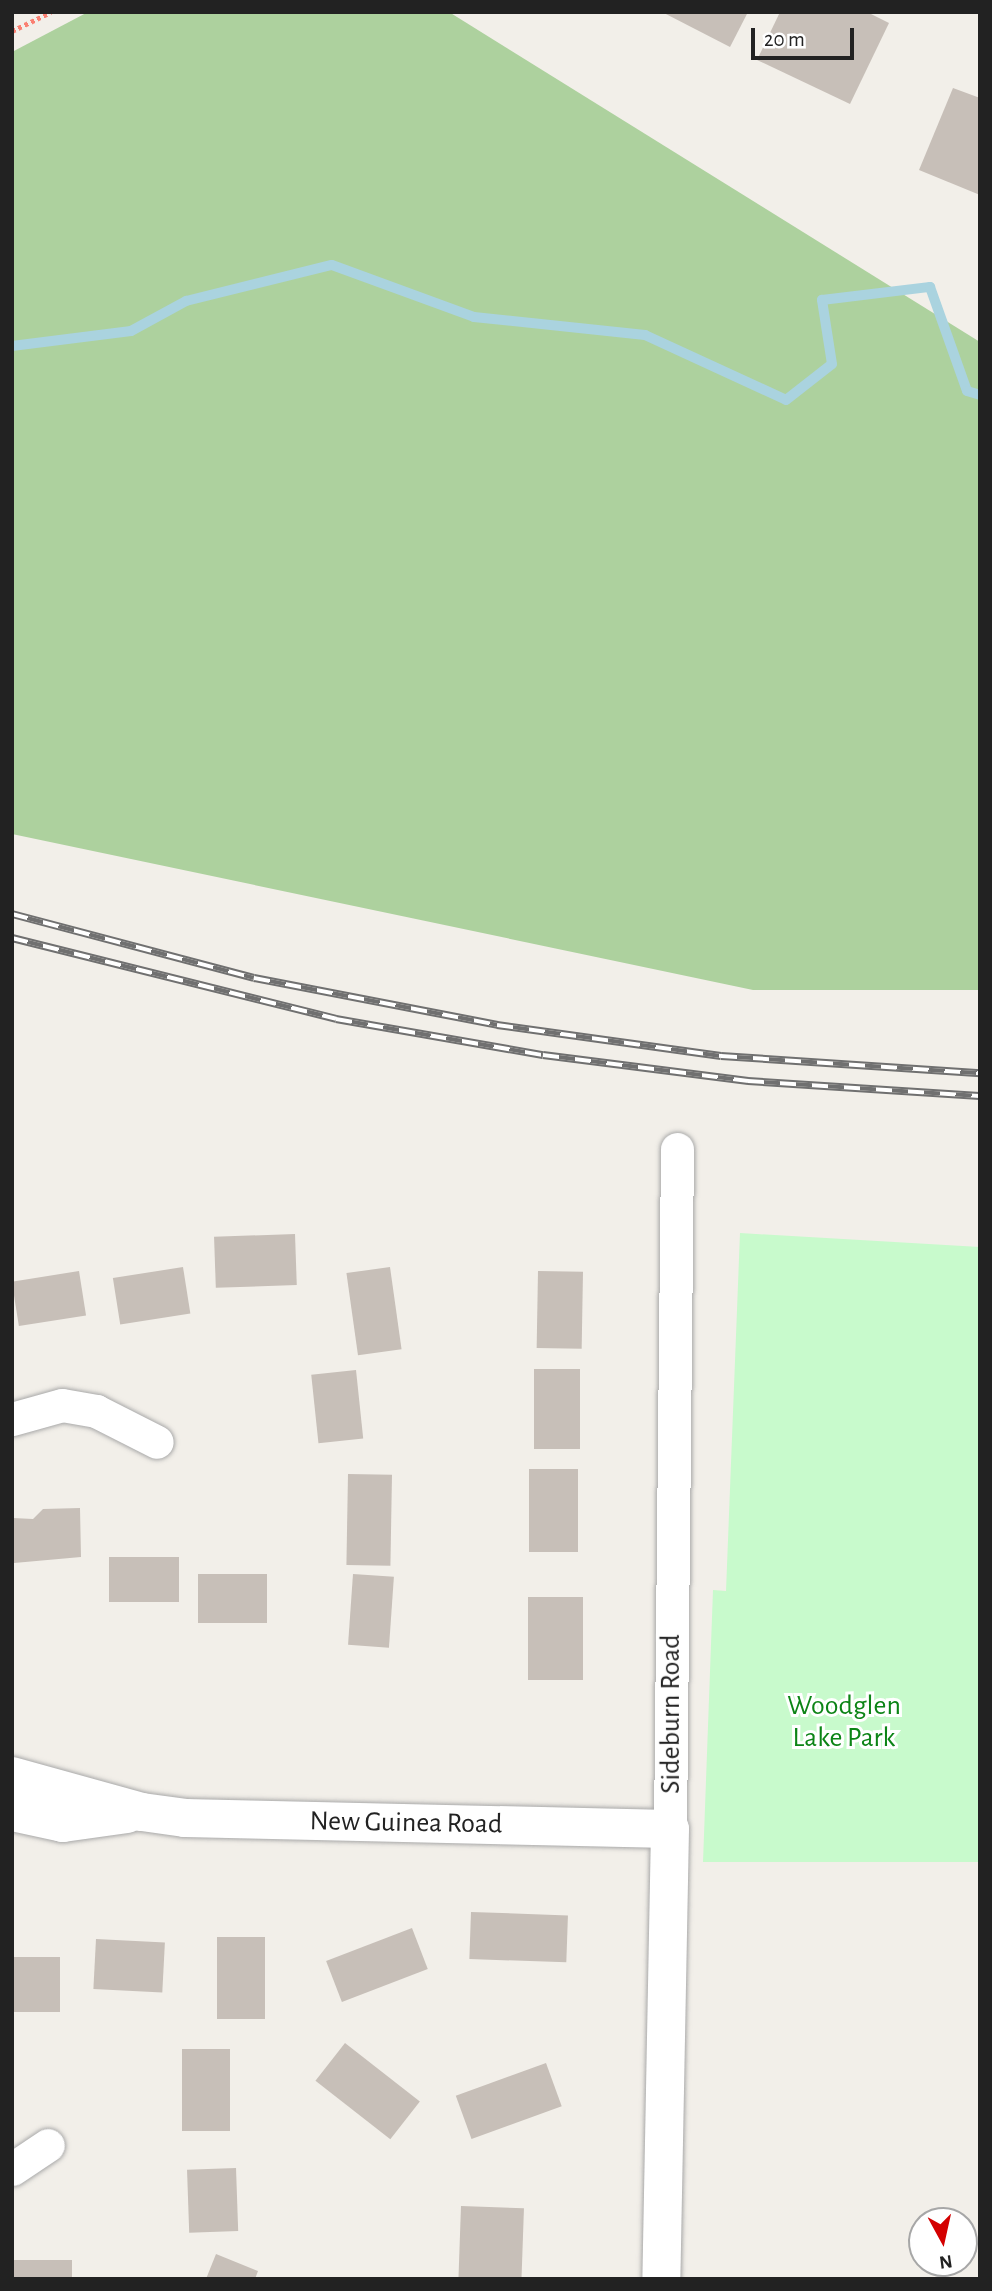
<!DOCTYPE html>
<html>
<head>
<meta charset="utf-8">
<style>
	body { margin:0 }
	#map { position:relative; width:992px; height:2291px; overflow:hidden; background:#f2efe9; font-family:"Alegreya Sans",sans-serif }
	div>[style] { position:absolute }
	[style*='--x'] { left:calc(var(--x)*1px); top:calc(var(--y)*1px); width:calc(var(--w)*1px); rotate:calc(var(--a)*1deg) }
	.forest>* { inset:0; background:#add19e }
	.park>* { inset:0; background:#c8facc }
	.stream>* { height:10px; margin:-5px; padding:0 5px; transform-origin:5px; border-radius:5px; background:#aad3df }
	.building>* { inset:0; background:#c7bfb8; transform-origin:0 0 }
	.path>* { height:4.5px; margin-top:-2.25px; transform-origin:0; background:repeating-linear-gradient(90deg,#fa8072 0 3.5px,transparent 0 7px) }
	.roads { filter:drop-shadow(0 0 2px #a9a9a9) drop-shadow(0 0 2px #a9a9a9) }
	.minor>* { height:33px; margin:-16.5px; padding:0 16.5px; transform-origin:16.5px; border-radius:16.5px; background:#fff }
	.tertiary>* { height:38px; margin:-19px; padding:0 19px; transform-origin:19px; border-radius:19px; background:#fff }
	.rail>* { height:8px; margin-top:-4px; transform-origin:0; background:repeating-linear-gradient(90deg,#fff 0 16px,#707070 0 32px); box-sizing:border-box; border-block:2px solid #707070 }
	span { translate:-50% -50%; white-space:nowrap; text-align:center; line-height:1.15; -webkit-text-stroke:6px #fff; paint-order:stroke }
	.park-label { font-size:28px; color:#0c8416 }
	.street-label { font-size:28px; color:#222 }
	.frame { position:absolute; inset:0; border:14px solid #222; pointer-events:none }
	.north { position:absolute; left:908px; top:2207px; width:70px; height:70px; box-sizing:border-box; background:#fff; border:2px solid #a7a7a7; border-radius:50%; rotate:172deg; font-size:19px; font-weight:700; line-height:28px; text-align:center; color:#222 }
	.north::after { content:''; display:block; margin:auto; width:24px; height:32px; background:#d40000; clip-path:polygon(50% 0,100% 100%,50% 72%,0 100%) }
	.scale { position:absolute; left:751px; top:28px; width:103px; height:32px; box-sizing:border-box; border:4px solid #222; border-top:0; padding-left:9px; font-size:21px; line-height:24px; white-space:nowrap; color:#222; -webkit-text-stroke:5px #fff; paint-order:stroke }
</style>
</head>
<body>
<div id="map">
	<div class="forest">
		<i style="clip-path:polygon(88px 12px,449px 12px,980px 342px,980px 990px,753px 990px,12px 834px,12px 52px)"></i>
	</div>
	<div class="park">
		<i style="clip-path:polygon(740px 1233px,980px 1247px,980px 1862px,703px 1862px,713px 1590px,726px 1591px)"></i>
	</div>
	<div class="stream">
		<i style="--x:12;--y:346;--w:120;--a:-7.2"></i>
		<i style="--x:131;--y:331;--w:63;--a:-28.6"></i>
		<i style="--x:186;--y:301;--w:150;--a:-13.9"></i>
		<i style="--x:332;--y:265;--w:151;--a:20.1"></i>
		<i style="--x:474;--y:317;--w:172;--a:6"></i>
		<i style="--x:645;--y:335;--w:155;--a:24.7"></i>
		<i style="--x:786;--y:400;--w:58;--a:-38"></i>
		<i style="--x:832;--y:364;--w:65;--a:-98.9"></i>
		<i style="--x:822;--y:300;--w:109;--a:-6.9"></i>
		<i style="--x:930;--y:287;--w:110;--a:70.4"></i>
		<i style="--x:967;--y:391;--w:14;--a:17"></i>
	</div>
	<div class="building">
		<i style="clip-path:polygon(662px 12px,748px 12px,730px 47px)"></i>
		<i style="clip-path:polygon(780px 12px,867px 12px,889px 23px,850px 104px,757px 60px)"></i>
		<i style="clip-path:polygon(953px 88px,980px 98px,980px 195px,919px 170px)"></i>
		<i style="left:295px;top:1234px;width:51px;height:81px;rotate:88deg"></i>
		<i style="left:183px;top:1267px;width:47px;height:71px;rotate:81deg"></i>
		<i style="left:390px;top:1267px;width:83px;height:44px;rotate:82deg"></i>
		<i style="left:79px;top:1271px;width:45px;height:68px;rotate:81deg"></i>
		<i style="left:538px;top:1271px;width:45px;height:77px;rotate:1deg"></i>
		<i style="left:534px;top:1369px;width:46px;height:80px"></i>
		<i style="left:356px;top:1370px;width:69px;height:45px;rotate:84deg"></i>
		<i style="left:578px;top:1469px;width:83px;height:49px;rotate:90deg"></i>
		<i style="left:348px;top:1474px;width:44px;height:91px;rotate:1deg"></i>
		<i style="clip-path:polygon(80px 1508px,81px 1557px,14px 1563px,13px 1518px,33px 1519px,43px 1509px)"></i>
		<i style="left:179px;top:1557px;width:45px;height:70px;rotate:90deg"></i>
		<i style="left:198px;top:1574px;width:69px;height:49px"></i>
		<i style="left:353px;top:1574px;width:41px;height:71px;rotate:4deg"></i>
		<i style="left:583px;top:1597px;width:83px;height:55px;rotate:90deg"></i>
		<i style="left:471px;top:1912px;width:97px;height:47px;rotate:2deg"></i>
		<i style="left:412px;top:1928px;width:44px;height:92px;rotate:69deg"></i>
		<i style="left:217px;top:1937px;width:48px;height:82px"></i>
		<i style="left:96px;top:1939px;width:69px;height:50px;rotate:3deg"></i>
		<i style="left:12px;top:1957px;width:48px;height:55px"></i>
		<i style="left:345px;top:2043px;width:95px;height:48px;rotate:38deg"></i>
		<i style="left:182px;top:2049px;width:48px;height:82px"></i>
		<i style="left:546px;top:2063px;width:46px;height:96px;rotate:70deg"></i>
		<i style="left:236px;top:2168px;width:63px;height:49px;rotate:88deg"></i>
		<i style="left:461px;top:2206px;width:63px;height:73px;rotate:2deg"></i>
		<i style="clip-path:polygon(216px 2254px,258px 2271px,255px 2279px,206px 2279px)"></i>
		<i style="left:12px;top:2260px;width:60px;height:19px"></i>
	</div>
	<div class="path">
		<i style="--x:12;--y:31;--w:43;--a:-26"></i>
	</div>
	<div class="roads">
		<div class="minor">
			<i style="--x:12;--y:1419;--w:52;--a:-15.6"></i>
			<i style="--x:62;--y:1405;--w:35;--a:10"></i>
			<i style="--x:96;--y:1411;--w:68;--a:26.9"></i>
			<i style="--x:670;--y:1829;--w:680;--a:-89.41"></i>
			<i style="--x:12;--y:2169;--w:43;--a:-33.7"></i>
		</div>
		<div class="tertiary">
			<i style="--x:12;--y:1776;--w:135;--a:15.5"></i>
			<i style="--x:142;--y:1812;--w:43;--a:7.9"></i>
			<i style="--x:185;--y:1818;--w:485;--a:1.3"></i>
			<i style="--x:670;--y:1829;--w:450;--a:91.1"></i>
			<i style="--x:12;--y:1812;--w:52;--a:12.2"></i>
			<i style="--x:63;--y:1823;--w:65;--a:-8"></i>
		</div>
	</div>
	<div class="rail">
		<i style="--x:12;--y:914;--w:250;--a:14.8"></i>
		<i style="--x:254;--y:978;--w:248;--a:10.9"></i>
		<i style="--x:497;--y:1025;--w:226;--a:7.9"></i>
		<i style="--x:721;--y:1056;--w:260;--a:3.8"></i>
		<i style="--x:12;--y:938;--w:334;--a:14"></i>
		<i style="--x:336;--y:1019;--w:210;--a:9.9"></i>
		<i style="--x:543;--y:1055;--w:207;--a:7.2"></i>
		<i style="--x:748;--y:1081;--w:232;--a:3.7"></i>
	</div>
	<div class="park-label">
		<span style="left:844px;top:1722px">Woodglen<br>Lake Park</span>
	</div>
	<div class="street-label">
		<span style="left:671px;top:1714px;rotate:-90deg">Sideburn Road</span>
		<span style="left:406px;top:1823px;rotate:1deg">New Guinea Road</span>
	</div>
	<div class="frame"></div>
	<div class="north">N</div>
	<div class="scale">20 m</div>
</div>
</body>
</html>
